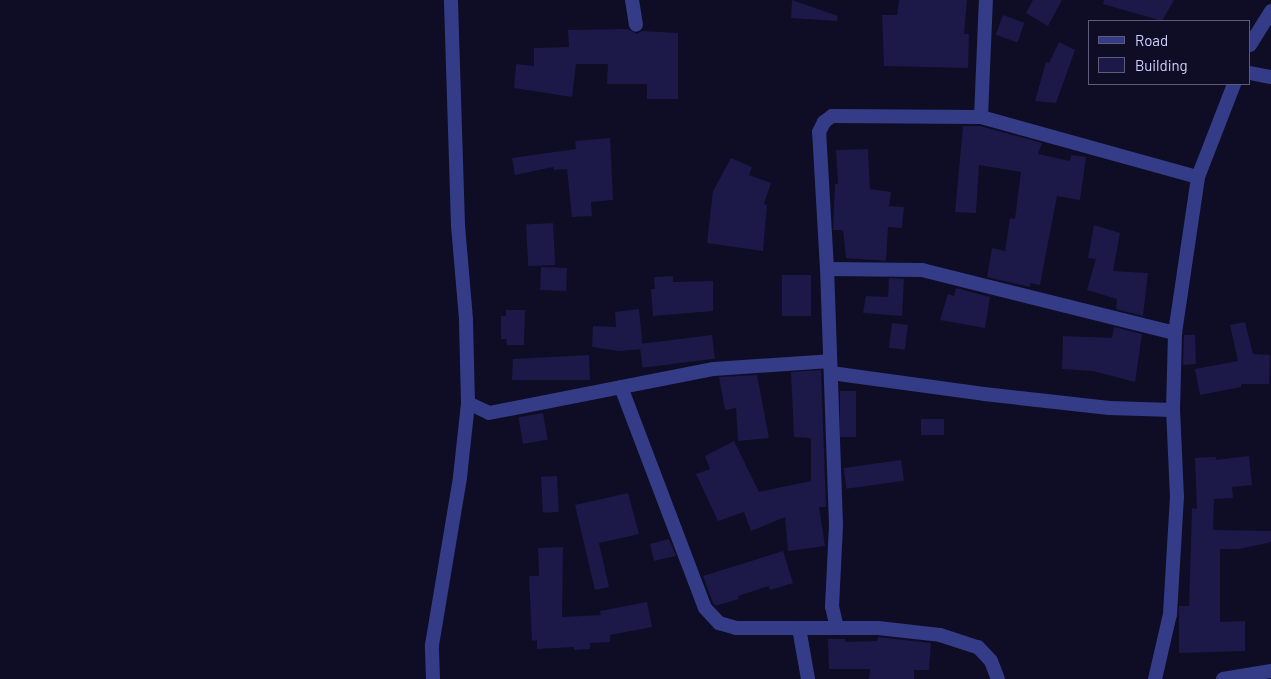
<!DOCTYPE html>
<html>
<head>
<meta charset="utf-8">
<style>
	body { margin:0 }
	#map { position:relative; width:1271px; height:679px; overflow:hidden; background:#0e0d25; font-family:Barlow,sans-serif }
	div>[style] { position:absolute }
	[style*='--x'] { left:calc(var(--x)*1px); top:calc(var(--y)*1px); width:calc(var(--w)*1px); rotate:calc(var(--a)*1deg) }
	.building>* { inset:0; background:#1c1847; transform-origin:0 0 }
	.minor>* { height:14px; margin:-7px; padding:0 7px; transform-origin:7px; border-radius:7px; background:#353c87 }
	span { translate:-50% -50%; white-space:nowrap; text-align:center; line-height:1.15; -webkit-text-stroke:4px #0e0d25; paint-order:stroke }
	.legend { position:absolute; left:1088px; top:20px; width:162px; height:65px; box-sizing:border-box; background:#0e0d25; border:1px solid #5c5c7c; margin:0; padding:6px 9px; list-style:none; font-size:15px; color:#d1d2ff }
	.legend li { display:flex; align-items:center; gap:10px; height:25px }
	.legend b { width:25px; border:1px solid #5c5c7c }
</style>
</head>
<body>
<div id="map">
	<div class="building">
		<i style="clip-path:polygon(792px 0,838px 16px,837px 21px,791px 18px)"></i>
		<i style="clip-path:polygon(899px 0,967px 0,964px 34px,969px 34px,968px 68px,884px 66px,882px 15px,897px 15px)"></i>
		<i style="clip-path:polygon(1033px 0,1062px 0,1048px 26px,1026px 13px)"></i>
		<i style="clip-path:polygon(1104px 0,1174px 0,1162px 21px,1103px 4px)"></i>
		<i style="left:1003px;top:15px;width:23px;height:21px;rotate:20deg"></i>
		<i style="clip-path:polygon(628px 29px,637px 34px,642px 31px,678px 33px,678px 99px,647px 99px,647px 84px,607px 84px,608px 64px,576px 64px,572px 97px,514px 88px,516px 64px,534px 66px,534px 48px,569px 47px,568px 30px)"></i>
		<i style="clip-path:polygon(1059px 42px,1075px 50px,1056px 103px,1035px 101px,1046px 62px,1049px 63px)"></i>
		<i style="clip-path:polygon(963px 126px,980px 126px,1042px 143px,1038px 154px,1070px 161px,1071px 155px,1086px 157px,1080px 200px,1057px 196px,1040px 285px,1030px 283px,1030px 287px,987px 277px,992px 248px,1005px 251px,1010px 218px,1015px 219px,1021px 172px,979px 165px,976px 213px,955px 212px)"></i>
		<i style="clip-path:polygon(610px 138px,613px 200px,591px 202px,592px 216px,572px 217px,567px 169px,554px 170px,553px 167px,515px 175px,512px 158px,576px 149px,575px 141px)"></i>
		<i style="clip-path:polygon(868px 149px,870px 189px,891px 192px,889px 206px,904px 207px,902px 228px,888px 227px,886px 261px,846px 258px,843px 230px,833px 230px,835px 184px,838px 184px,836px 150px)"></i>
		<i style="clip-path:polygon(731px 158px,752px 167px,749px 175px,771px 183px,764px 204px,767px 205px,763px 251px,707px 243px,713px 191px)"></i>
		<i style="left:553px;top:223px;width:42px;height:27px;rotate:87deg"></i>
		<i style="clip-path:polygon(1094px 225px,1120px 233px,1113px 271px,1148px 273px,1143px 316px,1116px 309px,1117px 299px,1087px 290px,1096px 259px,1088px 258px)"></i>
		<i style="left:541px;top:267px;width:26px;height:23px;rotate:2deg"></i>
		<i style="left:782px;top:275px;width:29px;height:41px"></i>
		<i style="clip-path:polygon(673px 276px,673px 282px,713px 281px,713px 311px,653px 316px,651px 289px,655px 289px,654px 277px)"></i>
		<i style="clip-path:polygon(889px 278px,904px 279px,902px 316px,863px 313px,866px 296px,888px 297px)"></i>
		<i style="clip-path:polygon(956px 288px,990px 297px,985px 328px,940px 320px,948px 294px,954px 296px)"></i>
		<i style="clip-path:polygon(639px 309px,643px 349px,619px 351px,592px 347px,593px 326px,616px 327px,615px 312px)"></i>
		<i style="clip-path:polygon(506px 310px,525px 310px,524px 345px,507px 345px,506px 339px,501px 339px,501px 316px,506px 316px)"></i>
		<i style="clip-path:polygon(1245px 322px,1253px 354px,1270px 355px,1269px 384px,1241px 384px,1241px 387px,1200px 395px,1195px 369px,1238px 361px,1230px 325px)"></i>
		<i style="left:892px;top:323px;width:16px;height:25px;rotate:7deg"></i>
		<i style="clip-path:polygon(1114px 327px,1142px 334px,1135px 382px,1093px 371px,1062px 369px,1063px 336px,1112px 338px)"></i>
		<i style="left:712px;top:335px;width:24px;height:73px;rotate:83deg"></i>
		<i style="clip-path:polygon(1184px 335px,1195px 335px,1196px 364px,1183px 365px)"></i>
		<i style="clip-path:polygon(589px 355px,590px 380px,512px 380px,513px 359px)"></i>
		<i style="clip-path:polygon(821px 370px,826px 507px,819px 507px,825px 546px,788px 551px,785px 517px,751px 531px,744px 512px,718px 521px,696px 474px,710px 469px,705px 456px,734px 441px,759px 492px,811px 481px,811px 438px,794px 437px,791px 372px)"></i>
		<i style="clip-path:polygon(757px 375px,769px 438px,738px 441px,736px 408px,725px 410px,719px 377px)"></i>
		<i style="left:840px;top:391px;width:16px;height:46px"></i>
		<i style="left:543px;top:413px;width:27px;height:25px;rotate:80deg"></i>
		<i style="left:921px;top:419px;width:23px;height:16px"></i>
		<i style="clip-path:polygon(1249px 456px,1252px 485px,1232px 487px,1233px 498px,1214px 499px,1213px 530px,1271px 531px,1271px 542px,1239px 549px,1220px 549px,1220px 622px,1245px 621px,1245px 651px,1179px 653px,1179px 606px,1189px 606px,1192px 508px,1197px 509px,1195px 458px,1216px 457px,1216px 460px)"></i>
		<i style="left:901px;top:460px;width:21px;height:58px;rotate:82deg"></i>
		<i style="left:557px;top:476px;width:36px;height:16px;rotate:87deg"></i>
		<i style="clip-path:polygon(628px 493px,639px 534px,599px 543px,609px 587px,595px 590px,575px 505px)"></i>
		<i style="clip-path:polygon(669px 539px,676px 556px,654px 561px,650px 544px)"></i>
		<i style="clip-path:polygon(563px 547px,562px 617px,601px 615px,600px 611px,647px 602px,652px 627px,610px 635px,610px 642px,590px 643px,590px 649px,574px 650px,574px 647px,537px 649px,537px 640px,532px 641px,529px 576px,539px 576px,538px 548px)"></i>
		<i style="clip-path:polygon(783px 551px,793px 583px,770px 590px,769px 586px,738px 596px,739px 599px,715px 606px,713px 603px,703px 576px)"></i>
		<i style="clip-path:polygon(878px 637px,931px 643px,929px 670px,914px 670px,914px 679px,869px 679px,870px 669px,829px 669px,828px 639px,845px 639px,845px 642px,877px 641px)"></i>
	</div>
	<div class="minor">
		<i style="--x:632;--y:0;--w:25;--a:81"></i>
		<i style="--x:1250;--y:45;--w:40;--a:-58"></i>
		<i style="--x:1250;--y:73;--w:21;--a:11"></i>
		<i style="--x:981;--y:117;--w:117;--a:-87.6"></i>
		<i style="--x:827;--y:269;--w:95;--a:0.6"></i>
		<i style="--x:922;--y:270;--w:261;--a:14"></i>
		<i style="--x:831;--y:373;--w:154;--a:7.8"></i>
		<i style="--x:984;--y:394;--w:126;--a:6.4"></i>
		<i style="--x:1109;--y:408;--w:64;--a:1.8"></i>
		<i style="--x:621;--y:387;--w:236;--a:69.2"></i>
		<i style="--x:705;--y:608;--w:21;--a:47"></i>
		<i style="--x:719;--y:623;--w:18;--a:16"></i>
		<i style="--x:736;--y:628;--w:142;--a:0"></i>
		<i style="--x:878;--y:628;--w:62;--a:6.4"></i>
		<i style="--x:940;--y:635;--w:40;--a:18"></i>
		<i style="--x:978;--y:647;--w:19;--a:47"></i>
		<i style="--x:991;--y:661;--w:19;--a:69"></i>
		<i style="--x:468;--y:403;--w:23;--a:25"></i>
		<i style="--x:489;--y:413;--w:229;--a:-11.1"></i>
		<i style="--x:714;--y:369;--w:116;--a:-3.9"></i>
		<i style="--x:799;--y:628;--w:52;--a:80"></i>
		<i style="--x:837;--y:628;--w:22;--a:-103"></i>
		<i style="--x:832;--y:607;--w:82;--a:-87.2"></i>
		<i style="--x:836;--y:525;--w:256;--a:-92"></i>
		<i style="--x:827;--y:269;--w:137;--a:-93.3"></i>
		<i style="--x:819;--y:132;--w:11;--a:-63"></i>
		<i style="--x:824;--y:122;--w:10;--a:-37"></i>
		<i style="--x:832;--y:116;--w:149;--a:0.4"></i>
		<i style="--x:981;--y:117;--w:225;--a:15.5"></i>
		<i style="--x:433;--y:679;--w:34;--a:-92"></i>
		<i style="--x:432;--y:645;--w:170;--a:-80.5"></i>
		<i style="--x:460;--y:477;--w:74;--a:-83.8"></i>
		<i style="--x:468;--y:403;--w:84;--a:-91.4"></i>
		<i style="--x:466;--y:319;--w:94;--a:-94.9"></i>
		<i style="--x:458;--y:225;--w:225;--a:-91.8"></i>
		<i style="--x:1155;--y:679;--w:67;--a:-77"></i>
		<i style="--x:1170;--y:614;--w:117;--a:-86.6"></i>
		<i style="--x:1177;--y:497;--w:87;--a:-92.6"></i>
		<i style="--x:1173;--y:410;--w:77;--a:-88.5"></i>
		<i style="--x:1175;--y:333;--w:158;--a:-81.6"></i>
		<i style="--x:1198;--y:177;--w:100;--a:-68.8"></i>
		<i style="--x:1223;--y:679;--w:49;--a:-9.5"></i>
	</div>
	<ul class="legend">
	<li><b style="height:6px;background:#353c87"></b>Road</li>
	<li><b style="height:14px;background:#1c1847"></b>Building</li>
	</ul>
</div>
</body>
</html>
